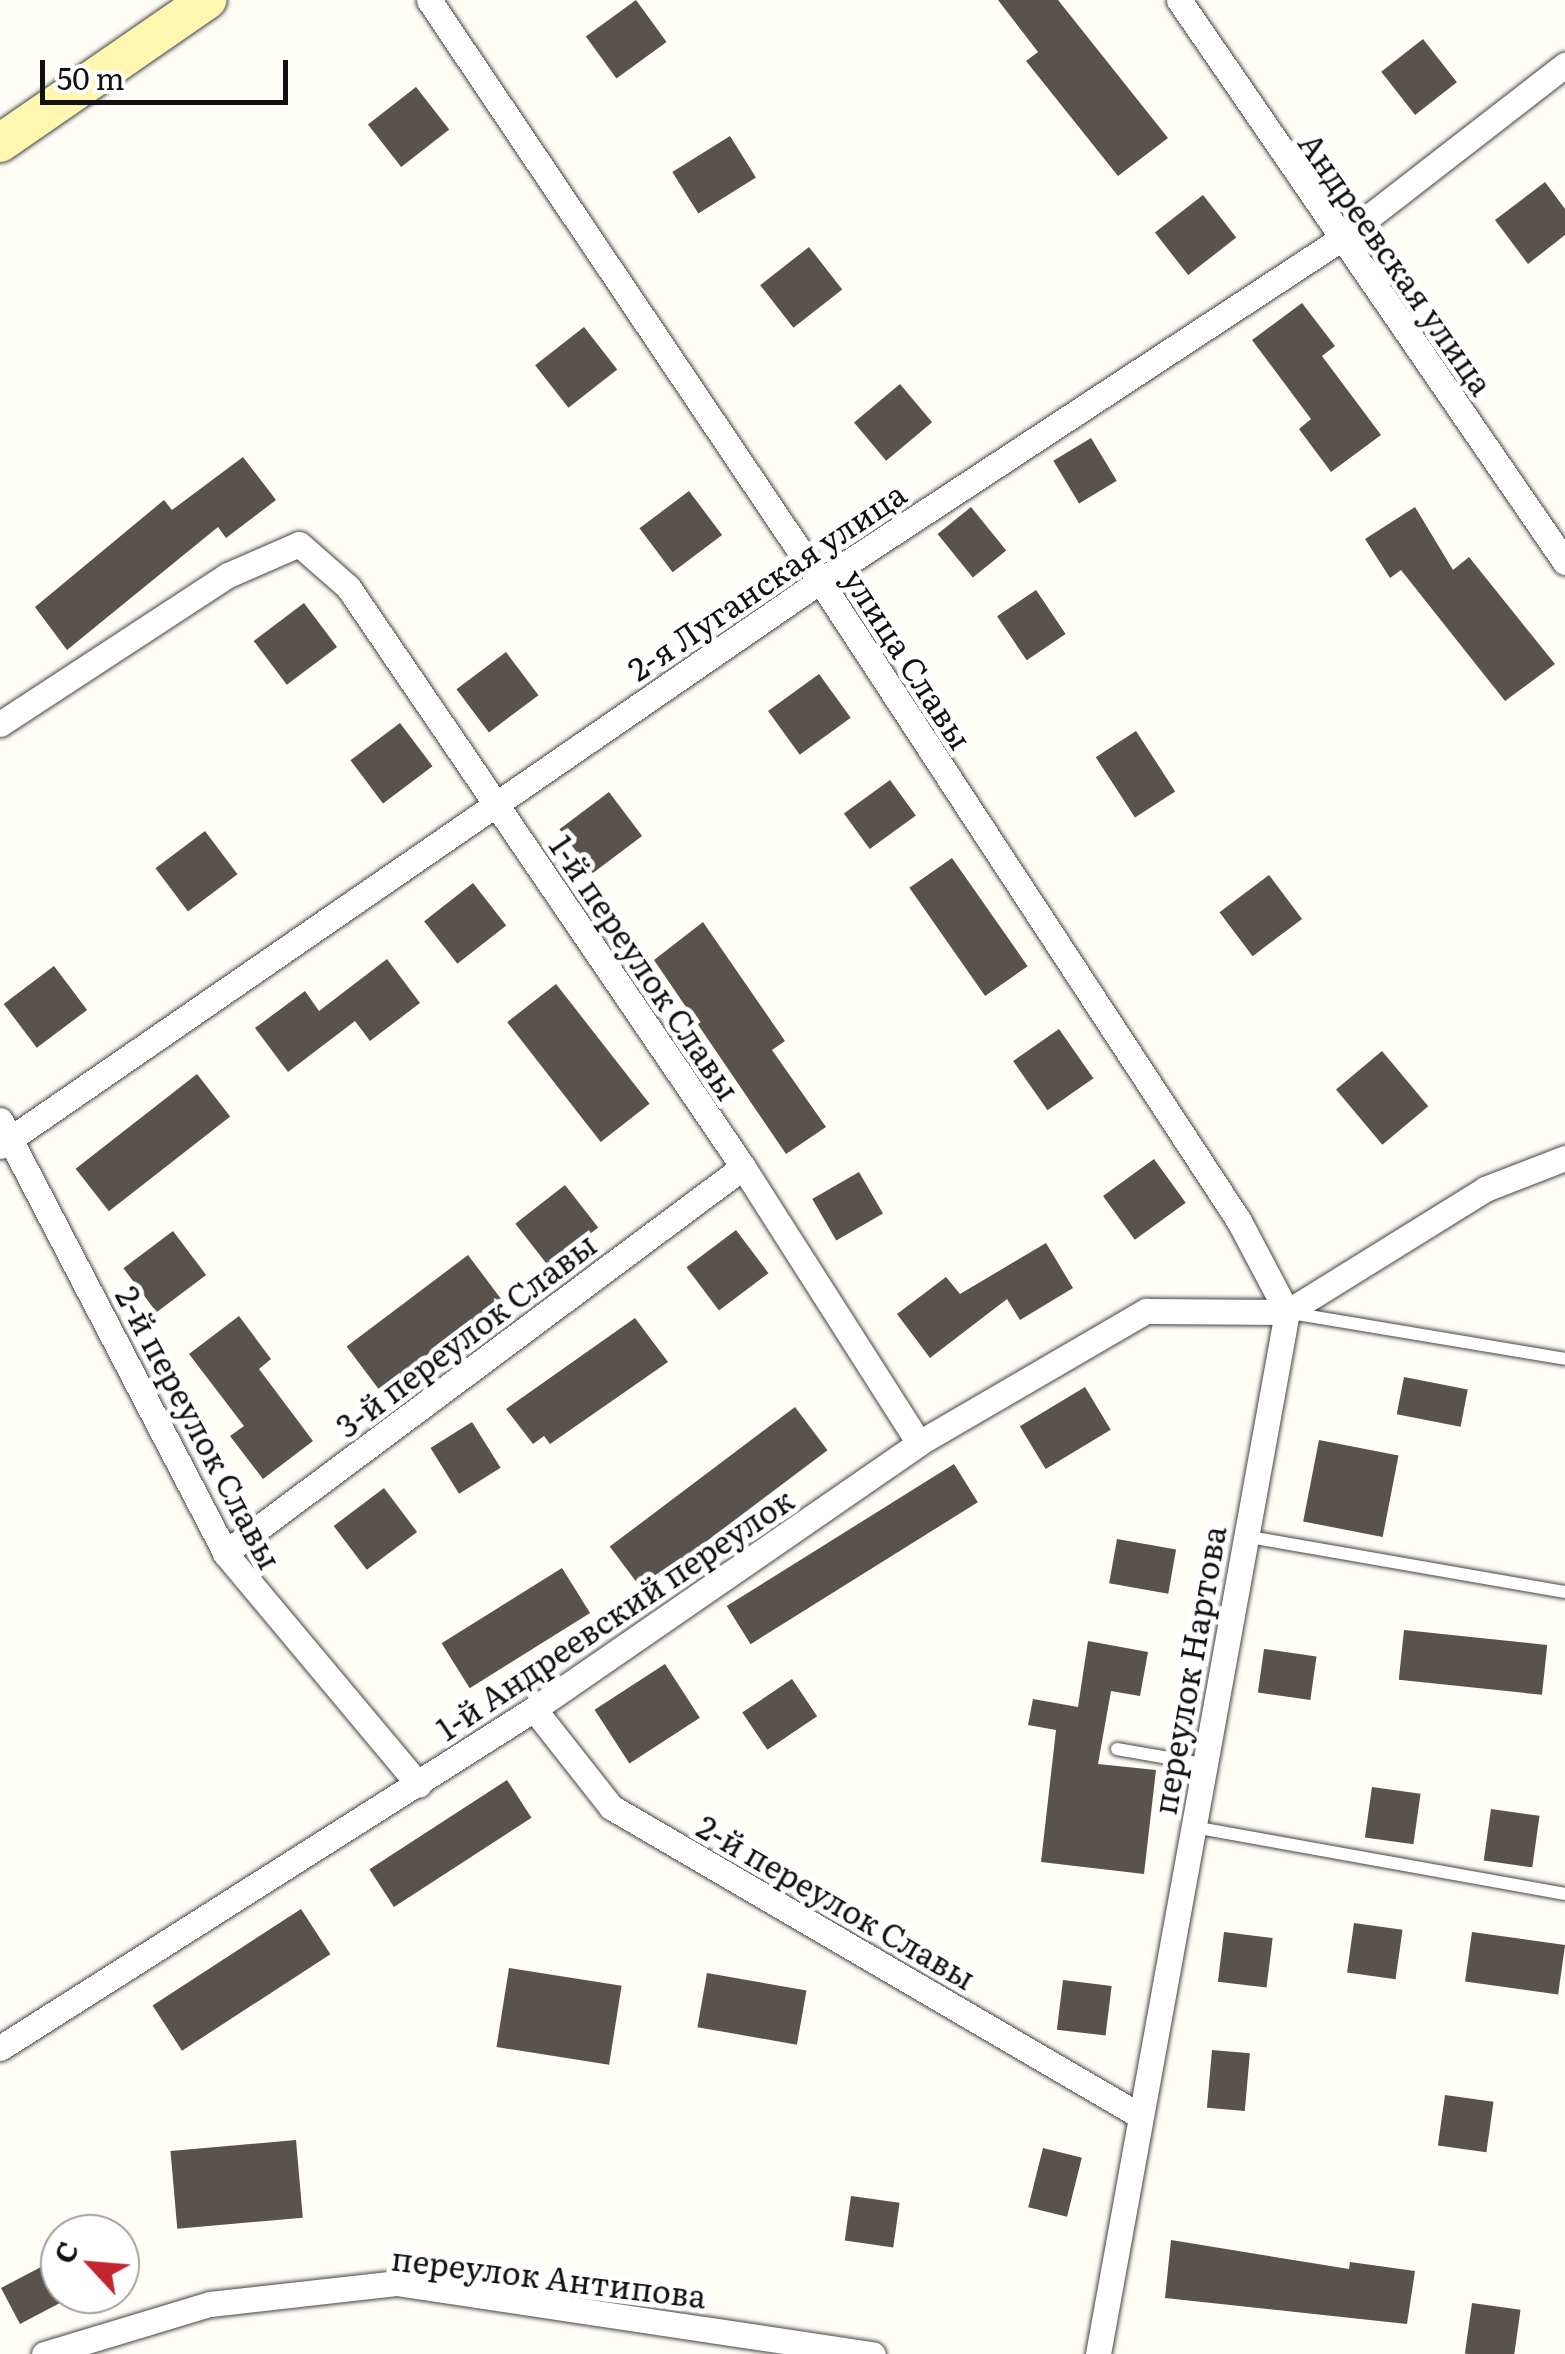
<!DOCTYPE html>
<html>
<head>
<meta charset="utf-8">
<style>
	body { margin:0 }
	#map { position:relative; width:1565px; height:2354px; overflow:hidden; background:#fffdf5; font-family:Literata,serif }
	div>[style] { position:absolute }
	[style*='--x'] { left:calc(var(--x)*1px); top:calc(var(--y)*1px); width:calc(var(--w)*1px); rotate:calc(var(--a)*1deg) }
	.building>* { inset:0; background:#5a524d; transform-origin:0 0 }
	.roads { filter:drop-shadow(0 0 2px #444) drop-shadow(0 0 2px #444) }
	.lane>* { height:12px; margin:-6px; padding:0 6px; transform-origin:6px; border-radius:6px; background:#fff }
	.street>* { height:25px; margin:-12.5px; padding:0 12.5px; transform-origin:12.5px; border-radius:12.5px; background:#fff }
	.secondary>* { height:38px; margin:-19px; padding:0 19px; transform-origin:19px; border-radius:19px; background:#fff6b0 }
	span { translate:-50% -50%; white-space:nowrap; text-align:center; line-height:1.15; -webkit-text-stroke:10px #fff; paint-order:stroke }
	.street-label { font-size:32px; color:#111 }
	.north { position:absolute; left:40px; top:2214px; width:100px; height:100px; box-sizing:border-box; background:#fff; border:2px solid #a0a0a0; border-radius:50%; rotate:296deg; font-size:28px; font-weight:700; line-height:40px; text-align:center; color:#111 }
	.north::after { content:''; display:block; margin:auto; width:35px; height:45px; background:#c4262e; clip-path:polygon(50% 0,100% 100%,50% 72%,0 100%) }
	.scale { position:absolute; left:40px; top:60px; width:248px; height:45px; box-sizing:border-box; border:5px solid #111; border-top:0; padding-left:12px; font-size:30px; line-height:35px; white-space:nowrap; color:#111; -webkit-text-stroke:8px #fff; paint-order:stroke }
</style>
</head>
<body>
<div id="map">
	<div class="building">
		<i style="left:636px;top:0;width:52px;height:62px;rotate:54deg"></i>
		<i style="clip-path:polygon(998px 0,1058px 0,1168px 138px,1118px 176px,1026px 61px,1038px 52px)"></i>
		<i style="left:1423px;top:39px;width:55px;height:53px;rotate:52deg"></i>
		<i style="left:416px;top:87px;width:54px;height:61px;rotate:52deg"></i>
		<i style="left:730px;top:136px;width:49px;height:68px;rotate:58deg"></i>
		<i style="clip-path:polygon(1545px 182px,1565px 209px,1565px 235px,1528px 264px,1495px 220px)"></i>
		<i style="left:1203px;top:195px;width:54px;height:61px;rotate:52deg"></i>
		<i style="left:809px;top:247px;width:54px;height:62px;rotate:52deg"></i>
		<i style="clip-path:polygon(1302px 303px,1335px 346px,1322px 356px,1381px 435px,1331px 472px,1299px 429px,1311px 419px,1252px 340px)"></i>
		<i style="left:584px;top:327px;width:54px;height:62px;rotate:52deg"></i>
		<i style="left:900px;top:384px;width:50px;height:60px;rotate:50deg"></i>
		<i style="left:1091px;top:438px;width:50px;height:44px;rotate:59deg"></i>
		<i style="clip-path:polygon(243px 457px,276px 500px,226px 538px,218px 527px,67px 650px,35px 607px,164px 500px,172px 510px)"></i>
		<i style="left:689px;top:491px;width:55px;height:62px;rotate:53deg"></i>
		<i style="left:971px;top:507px;width:56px;height:43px;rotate:51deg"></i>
		<i style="clip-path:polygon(1415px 507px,1453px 570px,1469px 557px,1555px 664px,1505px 701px,1401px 570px,1390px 578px,1365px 539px)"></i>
		<i style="left:1036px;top:590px;width:53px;height:47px;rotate:56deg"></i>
		<i style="left:304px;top:603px;width:55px;height:63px;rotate:53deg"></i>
		<i style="left:506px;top:652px;width:54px;height:62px;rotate:53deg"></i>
		<i style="left:819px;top:674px;width:54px;height:63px;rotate:54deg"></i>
		<i style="left:400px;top:723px;width:54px;height:62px;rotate:53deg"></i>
		<i style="left:1136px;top:731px;width:72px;height:48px;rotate:57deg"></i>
		<i style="left:890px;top:780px;width:44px;height:57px;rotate:54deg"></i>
		<i style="left:609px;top:792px;width:55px;height:62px;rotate:53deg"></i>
		<i style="left:205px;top:831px;width:54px;height:62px;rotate:53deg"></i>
		<i style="left:952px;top:858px;width:132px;height:52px;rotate:55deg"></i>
		<i style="left:1269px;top:875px;width:55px;height:62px;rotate:53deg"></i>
		<i style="left:473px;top:883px;width:54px;height:62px;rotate:52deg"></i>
		<i style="clip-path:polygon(703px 922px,785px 1041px,772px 1050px,826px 1127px,786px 1154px,654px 960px)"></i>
		<i style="clip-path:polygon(387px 959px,420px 1003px,370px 1041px,355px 1021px,288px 1072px,255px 1028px,305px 991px,319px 1011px)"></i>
		<i style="left:54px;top:966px;width:55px;height:63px;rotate:53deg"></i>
		<i style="left:556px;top:984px;width:152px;height:62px;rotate:52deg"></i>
		<i style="left:1059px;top:1029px;width:60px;height:56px;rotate:55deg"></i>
		<i style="left:1382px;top:1051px;width:72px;height:60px;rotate:50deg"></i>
		<i style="left:197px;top:1074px;width:54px;height:154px;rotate:52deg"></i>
		<i style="left:1154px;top:1159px;width:54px;height:63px;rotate:54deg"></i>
		<i style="left:859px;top:1172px;width:48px;height:54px;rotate:60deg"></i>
		<i style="left:565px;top:1185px;width:54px;height:63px;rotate:52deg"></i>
		<i style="left:736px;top:1230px;width:54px;height:62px;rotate:53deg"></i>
		<i style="left:173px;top:1231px;width:55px;height:62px;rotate:53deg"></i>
		<i style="clip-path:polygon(1046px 1243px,1073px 1288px,1020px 1320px,1007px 1299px,930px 1358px,897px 1314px,946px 1277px,960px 1294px)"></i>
		<i style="left:468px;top:1255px;width:55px;height:152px;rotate:53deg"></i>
		<i style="clip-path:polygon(239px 1316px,271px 1359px,259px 1369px,313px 1441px,263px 1479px,230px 1436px,244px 1426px,189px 1354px)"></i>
		<i style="clip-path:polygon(635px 1318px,668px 1362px,550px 1444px,544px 1436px,533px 1444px,506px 1409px)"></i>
		<i style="left:1404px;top:1377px;width:65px;height:38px;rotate:11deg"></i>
		<i style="left:1085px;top:1387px;width:50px;height:76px;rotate:59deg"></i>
		<i style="left:795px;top:1407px;width:54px;height:232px;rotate:53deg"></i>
		<i style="left:472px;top:1422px;width:54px;height:49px;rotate:58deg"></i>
		<i style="left:1319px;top:1440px;width:81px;height:83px;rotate:11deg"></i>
		<i style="left:954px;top:1464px;width:45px;height:268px;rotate:58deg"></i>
		<i style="left:384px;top:1488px;width:55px;height:63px;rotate:53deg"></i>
		<i style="left:1117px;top:1539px;width:60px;height:45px;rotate:10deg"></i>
		<i style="left:562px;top:1568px;width:53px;height:142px;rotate:58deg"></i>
		<i style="left:1404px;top:1630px;width:144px;height:50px;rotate:6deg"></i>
		<i style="clip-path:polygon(1088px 1641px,1148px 1652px,1140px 1696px,1111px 1691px,1098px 1764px,1156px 1770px,1144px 1874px,1041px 1862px,1056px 1730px,1028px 1725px,1033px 1699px,1078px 1707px)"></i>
		<i style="left:1264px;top:1649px;width:53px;height:44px;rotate:8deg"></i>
		<i style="left:665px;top:1664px;width:64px;height:84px;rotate:57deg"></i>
		<i style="left:792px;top:1679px;width:45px;height:60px;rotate:56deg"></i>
		<i style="left:507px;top:1780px;width:45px;height:164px;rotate:57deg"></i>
		<i style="left:1372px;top:1787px;width:49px;height:51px;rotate:8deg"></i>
		<i style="left:1491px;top:1809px;width:49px;height:52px;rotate:8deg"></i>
		<i style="left:301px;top:1909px;width:54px;height:177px;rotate:57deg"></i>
		<i style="left:1354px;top:1923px;width:49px;height:50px;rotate:8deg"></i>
		<i style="left:1224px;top:1932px;width:49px;height:50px;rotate:7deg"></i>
		<i style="left:1472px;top:1932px;width:94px;height:50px;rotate:8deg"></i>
		<i style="left:509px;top:1968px;width:114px;height:80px;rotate:9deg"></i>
		<i style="left:707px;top:1973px;width:101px;height:55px;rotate:10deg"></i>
		<i style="left:1063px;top:1980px;width:49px;height:50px;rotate:7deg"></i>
		<i style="left:1212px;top:2050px;width:38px;height:58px;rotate:5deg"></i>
		<i style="left:1445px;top:2095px;width:49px;height:51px;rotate:8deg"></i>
		<i style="left:296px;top:2140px;width:78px;height:126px;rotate:85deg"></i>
		<i style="left:1043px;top:2148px;width:40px;height:61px;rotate:14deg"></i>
		<i style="left:851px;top:2196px;width:49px;height:45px;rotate:8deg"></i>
		<i style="clip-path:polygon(1171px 2240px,1349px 2269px,1350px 2262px,1415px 2271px,1407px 2324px,1165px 2298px)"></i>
		<i style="clip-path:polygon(60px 2257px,60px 2303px,20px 2324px,1px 2288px)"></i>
		<i style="left:1472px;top:2303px;width:49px;height:51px;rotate:8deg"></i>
	</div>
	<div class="roads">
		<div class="lane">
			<i style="--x:1291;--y:1313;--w:278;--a:9.5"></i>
			<i style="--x:1244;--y:1536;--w:326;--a:9.9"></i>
			<i style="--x:1117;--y:1749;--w:87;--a:9.9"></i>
			<i style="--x:1193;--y:1827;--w:378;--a:10.2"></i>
		</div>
		<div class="street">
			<i style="--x:1179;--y:0;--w:682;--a:55.52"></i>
			<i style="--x:0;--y:724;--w:272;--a:-33.2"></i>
			<i style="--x:228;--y:575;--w:77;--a:-23.6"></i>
			<i style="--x:299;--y:544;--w:65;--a:41.3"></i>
			<i style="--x:348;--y:587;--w:702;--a:55.74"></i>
			<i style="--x:743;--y:1167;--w:327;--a:57.5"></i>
			<i style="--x:0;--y:1120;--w:488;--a:62.5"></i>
			<i style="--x:225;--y:1553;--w:302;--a:50.1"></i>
			<i style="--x:0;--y:1146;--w:996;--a:-34.57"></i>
			<i style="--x:820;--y:581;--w:621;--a:-33.31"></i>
			<i style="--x:1339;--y:240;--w:286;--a:-37.8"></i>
			<i style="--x:225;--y:1553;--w:646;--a:-36.69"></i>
			<i style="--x:534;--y:1709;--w:125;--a:51.8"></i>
			<i style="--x:611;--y:1807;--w:609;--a:30.27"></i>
			<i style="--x:0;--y:2048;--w:633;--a:-32.41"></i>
			<i style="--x:534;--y:1709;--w:468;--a:-34.6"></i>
			<i style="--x:919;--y:1443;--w:263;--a:-30.2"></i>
			<i style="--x:1146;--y:1311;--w:141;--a:0.4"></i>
			<i style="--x:1287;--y:1312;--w:103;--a:-117.8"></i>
			<i style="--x:1239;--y:1221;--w:765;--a:-123.21"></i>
			<i style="--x:820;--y:581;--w:700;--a:-123.94"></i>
			<i style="--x:44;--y:2354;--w:173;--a:-16.8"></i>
			<i style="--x:210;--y:2304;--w:187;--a:-6.4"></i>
			<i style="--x:396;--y:2283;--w:482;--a:8.5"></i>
			<i style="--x:1098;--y:2354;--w:1059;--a:-79.72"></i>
			<i style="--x:1287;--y:1312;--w:233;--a:-31.8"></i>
			<i style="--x:1485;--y:1189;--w:86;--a:-21.2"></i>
		</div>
		<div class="secondary">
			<i style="--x:0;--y:143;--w:252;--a:-34.6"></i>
		</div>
	</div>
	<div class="street-label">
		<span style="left:1397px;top:263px;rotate:55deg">Андреевская улица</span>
		<span style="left:766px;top:580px;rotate:-34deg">2-я Луганская улица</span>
		<span style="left:909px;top:658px;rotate:57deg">улица Славы</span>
		<span style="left:646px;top:967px;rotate:56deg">1-й переулок Славы</span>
		<span style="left:465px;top:1334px;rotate:-37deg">3-й переулок Славы</span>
		<span style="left:200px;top:1427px;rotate:62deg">2-й переулок Славы</span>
		<span style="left:614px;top:1613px;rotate:-34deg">1-й Андреевский переулок</span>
		<span style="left:1188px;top:1670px;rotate:-80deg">переулок Нартова</span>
		<span style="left:837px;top:1901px;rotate:30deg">2-й переулок Славы</span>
		<span style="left:549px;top:2276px;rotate:7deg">переулок Антипова</span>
	</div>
	<div class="north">С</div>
	<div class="scale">50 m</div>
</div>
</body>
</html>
